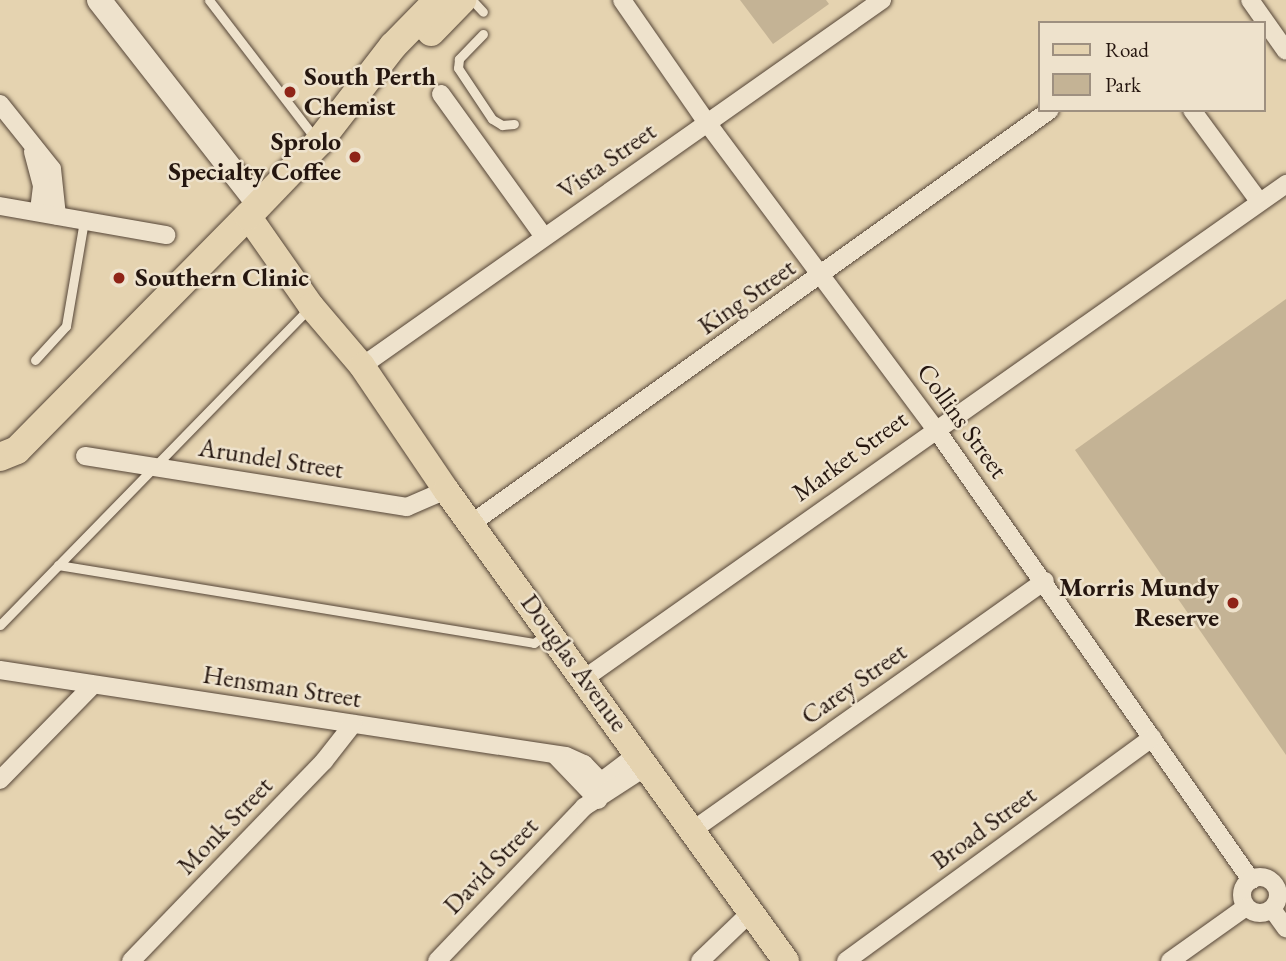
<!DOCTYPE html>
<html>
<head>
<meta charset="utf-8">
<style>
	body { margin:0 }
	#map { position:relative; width:1286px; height:961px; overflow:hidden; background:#e5d3b0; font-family:"EB Garamond",serif }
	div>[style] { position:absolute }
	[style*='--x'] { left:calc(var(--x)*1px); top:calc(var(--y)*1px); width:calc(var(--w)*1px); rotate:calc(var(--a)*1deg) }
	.green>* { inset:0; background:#c4b395 }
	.roads { filter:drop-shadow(0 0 2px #554537) drop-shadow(0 0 2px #554537) }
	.service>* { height:9px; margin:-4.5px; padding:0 4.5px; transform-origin:4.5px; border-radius:4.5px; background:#eee2cc }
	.minor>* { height:18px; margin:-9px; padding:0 9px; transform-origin:9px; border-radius:9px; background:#eee2cc }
	.minor>.ring { margin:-9px; padding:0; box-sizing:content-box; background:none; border:18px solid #eee2cc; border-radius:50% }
	.secondary>* { height:24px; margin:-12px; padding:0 12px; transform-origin:12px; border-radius:12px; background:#eee2cc }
	.primary>* { height:26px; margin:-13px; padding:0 13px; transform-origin:13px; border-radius:13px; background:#e5d3b0 }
	.trunk>* { height:28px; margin:-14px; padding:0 14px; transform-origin:14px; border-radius:14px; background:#e5d3b0 }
	.dots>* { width:19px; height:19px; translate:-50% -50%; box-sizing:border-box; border:4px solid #eee2cc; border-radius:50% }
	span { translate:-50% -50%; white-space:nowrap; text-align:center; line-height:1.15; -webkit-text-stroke:5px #eee2cc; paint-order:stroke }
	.poi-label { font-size:26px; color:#25160f; font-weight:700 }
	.left { translate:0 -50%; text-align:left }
	.right { translate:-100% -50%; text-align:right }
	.street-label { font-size:26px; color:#25160f }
	.legend { position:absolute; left:1038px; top:21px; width:228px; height:91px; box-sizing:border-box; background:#eee2cc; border:2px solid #9e9080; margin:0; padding:9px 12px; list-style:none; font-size:21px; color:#25160f }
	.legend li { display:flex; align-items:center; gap:14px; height:35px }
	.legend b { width:35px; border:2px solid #9e9080 }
</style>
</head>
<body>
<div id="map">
	<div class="green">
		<i style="clip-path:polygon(740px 0,826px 0,829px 4px,773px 44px)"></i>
		<i style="clip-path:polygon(1286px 299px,1286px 755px,1075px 450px)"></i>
	</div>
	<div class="roads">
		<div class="service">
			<i style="--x:209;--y:0;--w:178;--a:52.5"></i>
			<i style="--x:472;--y:0;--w:16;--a:47"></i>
			<i style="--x:483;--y:34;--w:35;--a:134"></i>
			<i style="--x:459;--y:59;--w:9;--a:96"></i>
			<i style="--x:458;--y:68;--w:61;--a:56.3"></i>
			<i style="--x:492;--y:119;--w:12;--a:31"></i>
			<i style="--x:502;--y:125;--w:12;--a:-5"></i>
			<i style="--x:35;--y:360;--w:46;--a:-47.6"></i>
			<i style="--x:66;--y:326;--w:107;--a:-80.3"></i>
			<i style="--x:58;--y:565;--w:482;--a:9.3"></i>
			<i style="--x:534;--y:643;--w:15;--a:-37"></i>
			<i style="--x:0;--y:625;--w:443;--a:-45.7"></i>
		</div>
		<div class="minor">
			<i style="--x:622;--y:0;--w:151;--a:55.3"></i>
			<i style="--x:708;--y:124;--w:379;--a:53.3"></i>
			<i style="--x:935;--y:428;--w:552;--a:55.04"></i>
			<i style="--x:1250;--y:0;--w:62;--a:54.8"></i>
			<i style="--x:441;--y:94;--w:176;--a:54.2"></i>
			<i style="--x:0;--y:104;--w:83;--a:51.3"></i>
			<i style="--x:52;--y:169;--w:47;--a:83.9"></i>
			<i style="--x:1192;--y:110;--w:112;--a:53.7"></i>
			<i style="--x:33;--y:152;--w:35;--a:75"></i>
			<i style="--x:42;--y:186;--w:26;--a:97"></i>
			<i style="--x:0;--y:206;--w:169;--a:9.9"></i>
			<i style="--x:362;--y:366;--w:636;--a:-35.14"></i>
			<i style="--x:85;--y:456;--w:326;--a:9"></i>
			<i style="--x:407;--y:507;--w:43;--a:-23.6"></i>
			<i style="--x:472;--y:523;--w:710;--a:-35.55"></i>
			<i style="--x:0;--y:670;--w:572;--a:8.64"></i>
			<i style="--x:566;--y:756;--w:20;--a:24"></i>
			<i style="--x:584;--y:764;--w:36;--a:46"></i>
			<i style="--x:585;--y:678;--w:858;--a:-35.17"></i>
			<i style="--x:556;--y:756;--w:61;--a:46.3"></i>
			<i style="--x:0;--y:780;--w:133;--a:-45.6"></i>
			<i style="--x:594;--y:787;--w:58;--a:-37.3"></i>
			<i style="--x:693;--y:830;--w:431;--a:-35.3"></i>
			<i class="ring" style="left:1242px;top:877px;width:18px;height:18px"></i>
			<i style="--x:1272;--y:909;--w:24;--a:54"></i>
			<i style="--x:131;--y:961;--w:278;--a:-46"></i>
			<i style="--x:324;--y:761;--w:47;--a:-51.9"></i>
			<i style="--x:437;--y:961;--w:213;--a:-46.3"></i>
			<i style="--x:584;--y:807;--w:77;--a:-32.9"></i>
			<i style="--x:700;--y:961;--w:69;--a:-43.8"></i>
			<i style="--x:846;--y:961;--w:379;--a:-36.1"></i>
			<i style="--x:1170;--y:961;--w:93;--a:-35.4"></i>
		</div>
		<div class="secondary">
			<i style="--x:99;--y:0;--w:260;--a:52"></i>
		</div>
		<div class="primary">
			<i style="--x:248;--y:216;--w:110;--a:55"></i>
			<i style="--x:311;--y:306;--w:79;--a:49.6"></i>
			<i style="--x:362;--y:366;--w:150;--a:55.9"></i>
			<i style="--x:446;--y:490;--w:581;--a:54.18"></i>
		</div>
		<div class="trunk">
			<i style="--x:431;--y:32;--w:45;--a:-45.9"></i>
			<i style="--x:0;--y:457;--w:18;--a:-22"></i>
			<i style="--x:17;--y:450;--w:329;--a:-45.4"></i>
			<i style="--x:248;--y:216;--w:101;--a:-46.2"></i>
			<i style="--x:318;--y:143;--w:123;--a:-52.3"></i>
			<i style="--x:393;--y:46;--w:64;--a:-45.6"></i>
		</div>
	</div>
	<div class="dots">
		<i style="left:290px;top:92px;background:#8f2418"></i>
		<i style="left:355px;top:157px;background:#8f2418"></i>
		<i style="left:119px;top:278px;background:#8f2418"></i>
		<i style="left:1233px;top:603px;background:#8f2418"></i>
	</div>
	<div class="poi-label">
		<span class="left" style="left:304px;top:92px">South Perth<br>Chemist</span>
		<span class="right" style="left:341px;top:157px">Sprolo<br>Specialty Coffee</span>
		<span class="left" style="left:135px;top:278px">Southern Clinic</span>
		<span class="right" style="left:1219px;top:603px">Morris Mundy<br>Reserve</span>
	</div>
	<div class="street-label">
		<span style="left:607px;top:161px;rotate:-35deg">Vista Street</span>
		<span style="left:747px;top:297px;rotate:-35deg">King Street</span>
		<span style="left:962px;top:421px;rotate:54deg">Collins Street</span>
		<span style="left:850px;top:456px;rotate:-36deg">Market Street</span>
		<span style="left:271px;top:459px;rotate:9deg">Arundel Street</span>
		<span style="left:574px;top:663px;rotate:54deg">Douglas Avenue</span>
		<span style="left:854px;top:684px;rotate:-35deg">Carey Street</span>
		<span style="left:282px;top:687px;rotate:9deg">Hensman Street</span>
		<span style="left:225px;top:826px;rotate:-46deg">Monk Street</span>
		<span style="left:984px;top:828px;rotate:-36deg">Broad Street</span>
		<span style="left:491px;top:866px;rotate:-46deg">David Street</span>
	</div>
	<ul class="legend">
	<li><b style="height:9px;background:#e5d3b0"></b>Road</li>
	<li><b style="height:19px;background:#c4b395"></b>Park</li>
	</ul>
</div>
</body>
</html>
